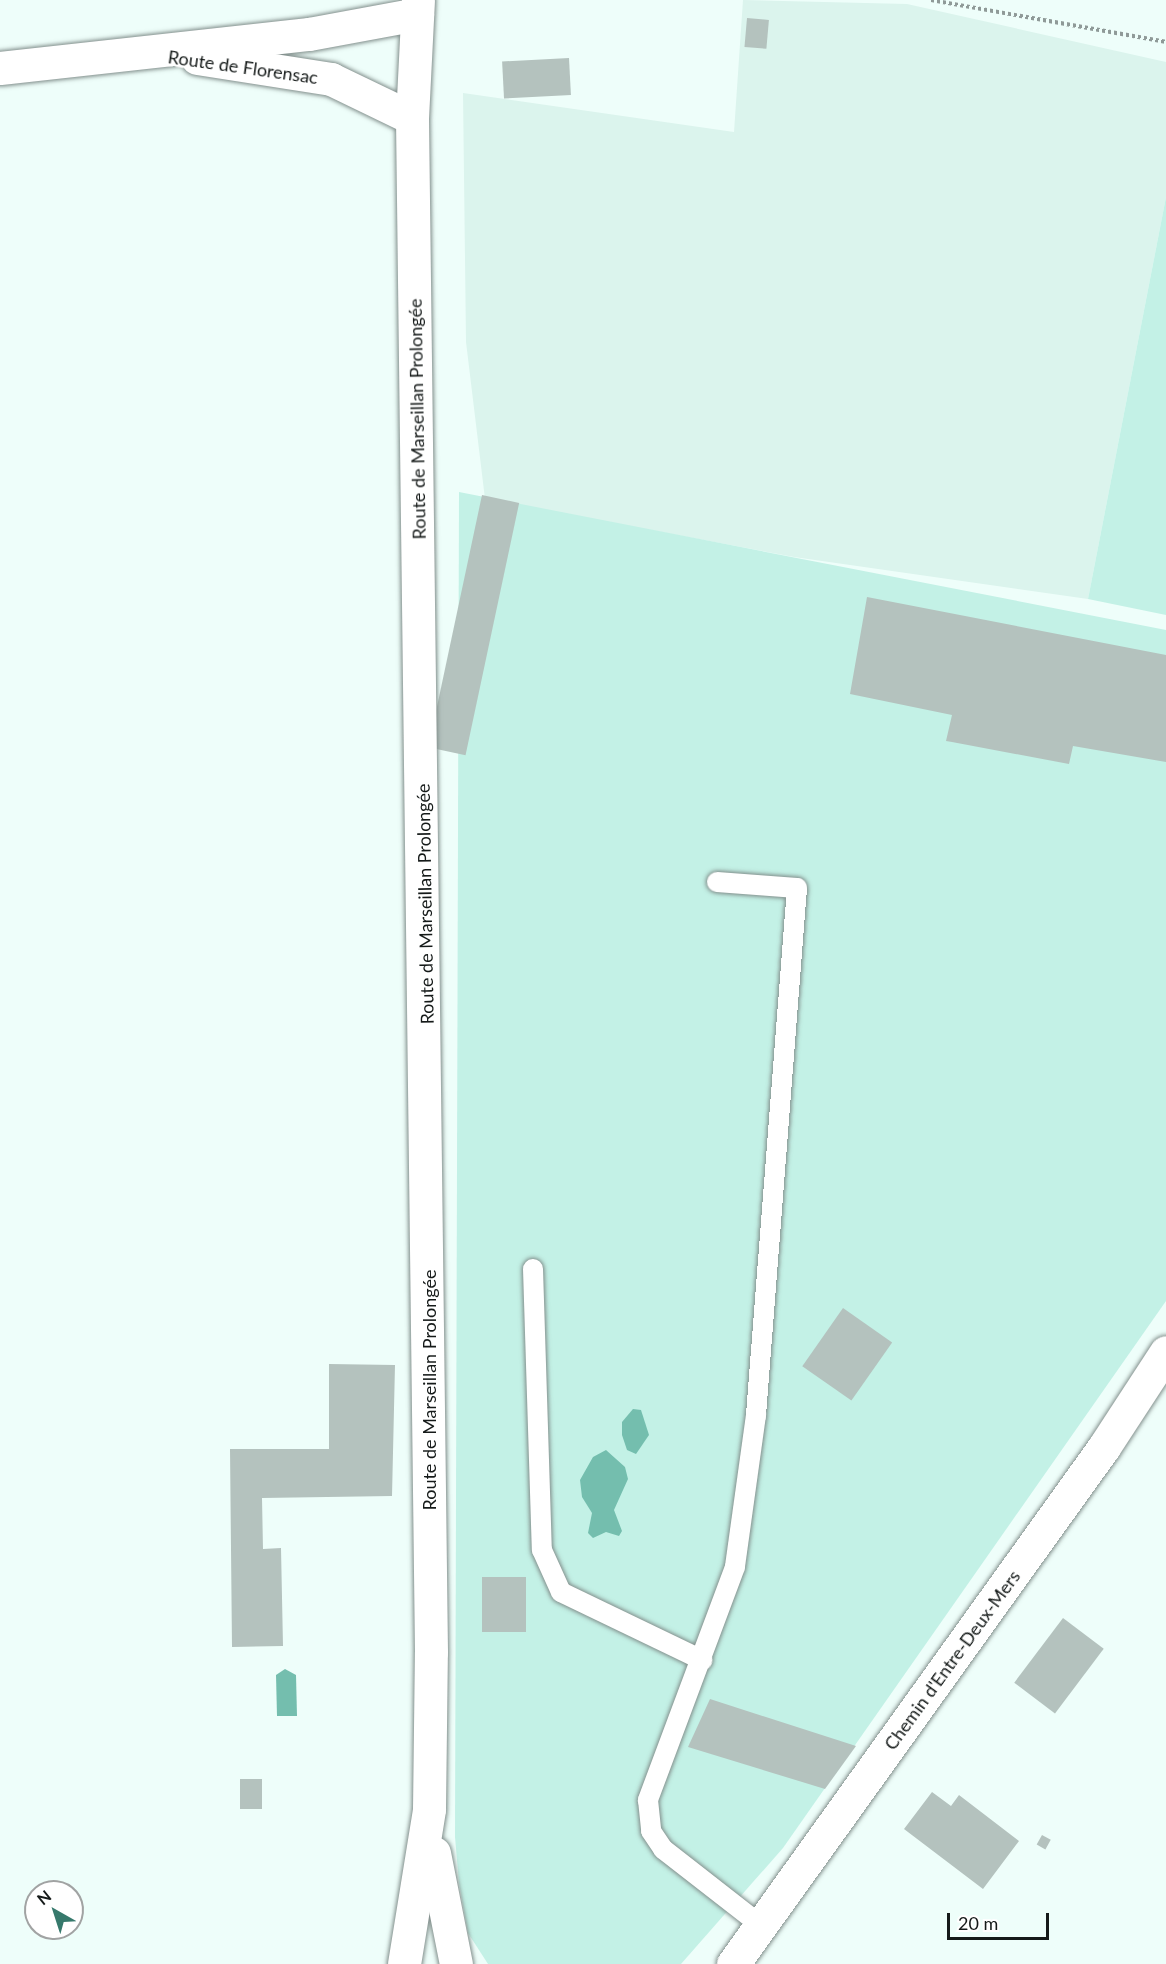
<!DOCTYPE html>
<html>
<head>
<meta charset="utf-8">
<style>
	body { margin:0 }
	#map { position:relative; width:1166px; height:1964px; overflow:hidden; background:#eefefa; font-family:Lato,sans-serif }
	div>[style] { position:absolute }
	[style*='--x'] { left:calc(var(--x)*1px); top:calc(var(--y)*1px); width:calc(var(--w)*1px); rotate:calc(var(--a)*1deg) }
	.built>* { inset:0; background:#dbf4ed }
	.green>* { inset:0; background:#c3f1e6 }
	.water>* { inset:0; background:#74beae }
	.building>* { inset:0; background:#b4c2be; transform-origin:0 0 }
	.path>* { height:4px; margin-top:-2px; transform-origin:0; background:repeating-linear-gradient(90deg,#8f9a98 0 3px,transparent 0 6px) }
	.roads { filter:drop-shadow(0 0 2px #83908d) drop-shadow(0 0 2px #83908d) }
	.service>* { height:20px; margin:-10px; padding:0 10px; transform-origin:10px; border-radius:10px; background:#fff }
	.tertiary>* { height:33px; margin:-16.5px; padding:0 16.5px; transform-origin:16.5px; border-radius:16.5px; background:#fff }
	.secondary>* { height:33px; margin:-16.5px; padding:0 16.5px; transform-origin:16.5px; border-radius:16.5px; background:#fff }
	span { translate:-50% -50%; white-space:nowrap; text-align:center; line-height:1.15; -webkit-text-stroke:5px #fff; paint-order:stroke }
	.street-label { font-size:18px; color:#151a19 }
	.north { position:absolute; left:24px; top:1880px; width:60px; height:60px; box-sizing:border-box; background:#fff; border:2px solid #a1a3a3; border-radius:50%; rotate:321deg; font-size:16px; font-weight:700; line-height:24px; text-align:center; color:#151a19 }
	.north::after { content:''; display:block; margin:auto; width:21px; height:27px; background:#36796c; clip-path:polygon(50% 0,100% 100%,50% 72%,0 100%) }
	.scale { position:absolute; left:947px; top:1913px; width:102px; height:27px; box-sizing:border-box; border:3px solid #151a19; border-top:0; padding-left:8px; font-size:18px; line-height:21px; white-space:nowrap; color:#151a19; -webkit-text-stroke:4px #fff; paint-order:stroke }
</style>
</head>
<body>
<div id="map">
	<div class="built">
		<i style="clip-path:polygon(743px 0,907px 4px,1166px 62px,1166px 197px,1088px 599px,794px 557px,485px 499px,466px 342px,463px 93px,734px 132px)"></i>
	</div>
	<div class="green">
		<i style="clip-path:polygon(1166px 197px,1166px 615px,1088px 599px)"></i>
		<i style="clip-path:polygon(459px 492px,1166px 630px,1166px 1301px,783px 1848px,681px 1964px,488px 1964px,468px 1933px,459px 1883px,455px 1837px)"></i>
	</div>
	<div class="water">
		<i style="clip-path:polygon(633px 1409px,641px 1410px,649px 1435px,636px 1454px,627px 1450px,622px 1435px,622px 1422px)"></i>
		<i style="clip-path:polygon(606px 1450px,625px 1467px,628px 1479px,614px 1510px,622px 1531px,619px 1536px,606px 1532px,593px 1538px,588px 1533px,592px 1513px,582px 1497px,580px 1480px,593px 1457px)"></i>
		<i style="clip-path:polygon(285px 1669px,296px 1675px,297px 1716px,277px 1716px,276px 1675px)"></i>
	</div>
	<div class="building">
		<i style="left:747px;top:18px;width:22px;height:29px;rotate:5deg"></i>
		<i style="left:569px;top:58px;width:37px;height:67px;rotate:87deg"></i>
		<i style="left:482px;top:495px;width:38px;height:258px;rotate:12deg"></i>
		<i style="clip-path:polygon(867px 597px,1166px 655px,1166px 762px,1073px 746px,1069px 764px,952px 742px,946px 741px,952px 715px,850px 694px)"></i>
		<i style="left:843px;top:1308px;width:60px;height:71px;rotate:35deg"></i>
		<i style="clip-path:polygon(329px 1364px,395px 1365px,392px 1496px,262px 1498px,263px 1549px,281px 1548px,283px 1646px,232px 1647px,230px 1449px,329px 1449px)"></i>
		<i style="left:482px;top:1577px;width:44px;height:55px"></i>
		<i style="left:1063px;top:1618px;width:51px;height:81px;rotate:37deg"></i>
		<i style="clip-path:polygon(710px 1699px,856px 1746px,825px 1789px,688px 1747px)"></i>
		<i style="left:240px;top:1779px;width:22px;height:30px"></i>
		<i style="clip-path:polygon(932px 1792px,951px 1806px,959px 1795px,1019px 1841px,983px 1889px,904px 1829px)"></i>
		<i style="left:1042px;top:1835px;width:10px;height:11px;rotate:29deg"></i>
	</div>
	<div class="path">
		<i style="--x:931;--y:0;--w:239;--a:10.1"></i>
	</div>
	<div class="roads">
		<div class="service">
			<i style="--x:717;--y:882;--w:80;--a:4.3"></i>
			<i style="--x:797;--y:888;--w:529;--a:94.45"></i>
			<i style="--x:756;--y:1415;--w:153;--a:97.9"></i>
			<i style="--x:735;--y:1567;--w:249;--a:110.5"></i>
			<i style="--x:648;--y:1800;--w:31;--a:84"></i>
			<i style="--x:651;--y:1831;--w:22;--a:56"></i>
			<i style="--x:663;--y:1849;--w:125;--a:37.9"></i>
			<i style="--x:533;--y:1269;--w:281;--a:88.2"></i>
			<i style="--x:542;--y:1550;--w:46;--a:65.7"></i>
			<i style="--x:561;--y:1592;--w:157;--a:25.7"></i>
		</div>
		<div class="tertiary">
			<i style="--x:197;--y:58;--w:136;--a:8.9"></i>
			<i style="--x:331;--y:79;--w:90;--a:25.7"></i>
			<i style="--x:0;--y:68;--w:311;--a:-6.3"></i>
			<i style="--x:309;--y:34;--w:110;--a:-10.5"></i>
			<i style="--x:733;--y:1964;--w:636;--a:-54.34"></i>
			<i style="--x:1104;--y:1447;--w:113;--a:-56.9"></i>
		</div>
		<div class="secondary">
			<i style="--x:434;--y:1853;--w:113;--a:78.8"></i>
			<i style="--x:404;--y:1964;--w:157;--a:-80.8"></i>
			<i style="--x:429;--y:1809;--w:157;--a:-89.3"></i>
			<i style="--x:431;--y:1652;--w:1534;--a:-90.71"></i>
			<i style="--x:412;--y:118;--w:118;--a:-87.1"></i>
		</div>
	</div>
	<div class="street-label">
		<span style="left:243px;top:67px;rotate:8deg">Route de Florensac</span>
		<span style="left:417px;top:419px;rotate:-91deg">Route de Marseillan Prolongée</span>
		<span style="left:425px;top:904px;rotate:-91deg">Route de Marseillan Prolongée</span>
		<span style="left:429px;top:1390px;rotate:-90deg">Route de Marseillan Prolongée</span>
		<span style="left:952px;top:1660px;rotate:-54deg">Chemin d'Entre-Deux-Mers</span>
	</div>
	<div class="north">N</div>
	<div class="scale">20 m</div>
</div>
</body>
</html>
